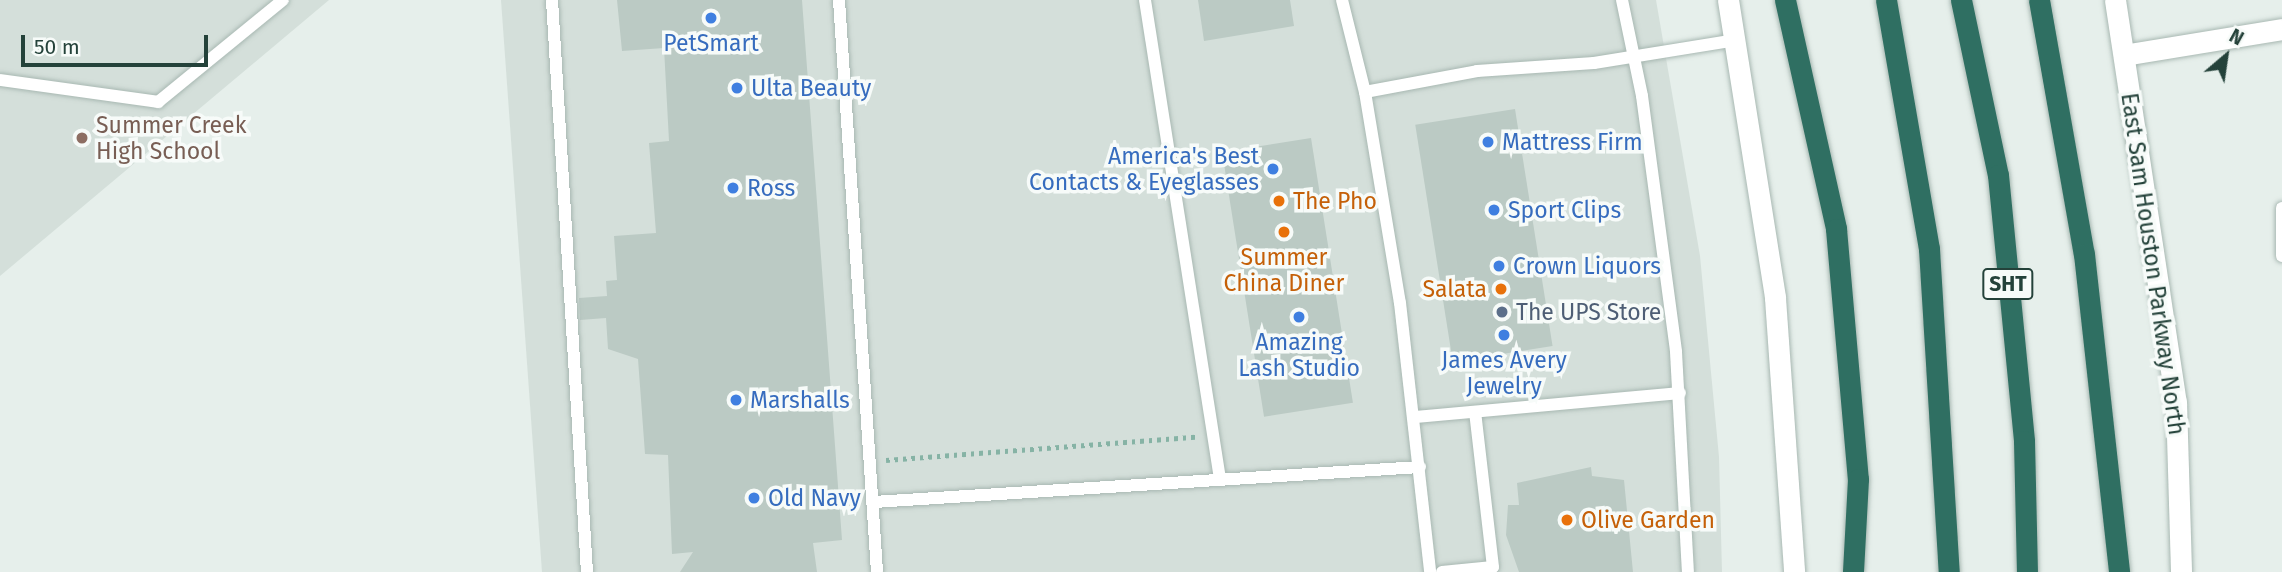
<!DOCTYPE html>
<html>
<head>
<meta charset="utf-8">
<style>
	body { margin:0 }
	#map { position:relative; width:2282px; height:572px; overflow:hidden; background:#e6efeb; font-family:"Fira Sans",sans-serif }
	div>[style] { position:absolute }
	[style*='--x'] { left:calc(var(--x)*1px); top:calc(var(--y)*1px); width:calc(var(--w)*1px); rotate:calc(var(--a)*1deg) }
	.built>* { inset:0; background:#d4dfda }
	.building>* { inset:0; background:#bbcac4; transform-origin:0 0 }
	.path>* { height:4.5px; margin-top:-2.25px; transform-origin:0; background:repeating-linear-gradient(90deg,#86b3a5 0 3.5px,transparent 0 8.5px) }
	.roads { filter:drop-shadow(0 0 2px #a8b8b2) drop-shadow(0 0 2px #a8b8b2) }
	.lane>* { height:12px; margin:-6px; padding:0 6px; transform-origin:6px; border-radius:6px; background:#fff }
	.street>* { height:21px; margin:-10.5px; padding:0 10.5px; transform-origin:10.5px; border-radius:10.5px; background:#fff }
	.secondary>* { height:21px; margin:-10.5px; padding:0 10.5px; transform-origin:10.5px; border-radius:10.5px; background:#fff }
	.highway>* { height:21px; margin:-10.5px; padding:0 10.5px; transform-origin:10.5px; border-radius:10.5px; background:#2f6f62 }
	.dots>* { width:19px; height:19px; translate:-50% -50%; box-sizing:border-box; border:4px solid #f7fbf9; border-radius:50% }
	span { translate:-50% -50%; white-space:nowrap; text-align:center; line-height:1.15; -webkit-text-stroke:7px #f7fbf9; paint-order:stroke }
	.shield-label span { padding:2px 5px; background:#f7fbf9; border:2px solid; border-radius:5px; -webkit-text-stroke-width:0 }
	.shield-label { font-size:21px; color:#24423a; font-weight:700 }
	.shop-label { font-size:23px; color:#366cbe }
	.left { translate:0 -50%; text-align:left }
	.right { translate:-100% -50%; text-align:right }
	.education-label { font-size:23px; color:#785e54 }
	.food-label { font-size:23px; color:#c56008 }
	.street-label { font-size:23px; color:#24423a }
	.service-label { font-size:23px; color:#4e5e75 }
	.north { position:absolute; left:2191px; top:21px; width:70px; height:70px; -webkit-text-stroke:5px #f7fbf9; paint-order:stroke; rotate:29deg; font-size:19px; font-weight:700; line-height:28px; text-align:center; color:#24423a }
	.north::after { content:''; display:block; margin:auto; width:24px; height:32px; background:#24423a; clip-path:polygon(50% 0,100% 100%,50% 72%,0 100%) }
	.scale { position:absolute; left:21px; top:35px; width:187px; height:32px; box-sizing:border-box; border:4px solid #24423a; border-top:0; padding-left:9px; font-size:21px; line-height:24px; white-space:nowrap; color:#24423a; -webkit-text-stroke:5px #f7fbf9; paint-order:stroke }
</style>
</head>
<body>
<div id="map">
	<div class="built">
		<i style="clip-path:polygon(0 0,329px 0,0 276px)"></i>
		<i style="clip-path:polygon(501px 0,1656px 0,1700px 256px,1719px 457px,1722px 572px,542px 572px)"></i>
	</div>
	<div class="building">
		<i style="clip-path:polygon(617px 0,802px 0,842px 540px,813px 543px,817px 572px,680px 572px,693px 552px,672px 554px,668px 455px,645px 454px,638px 359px,608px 349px,606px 318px,580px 320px,579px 298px,607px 296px,606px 281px,617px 280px,614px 236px,656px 233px,649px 143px,669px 141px,664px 48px,622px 51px)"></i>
		<i style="clip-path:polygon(1198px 0,1290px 0,1294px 26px,1204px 41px)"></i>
		<i style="left:1515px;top:109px;width:240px;height:101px;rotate:81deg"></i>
		<i style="left:1311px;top:138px;width:268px;height:90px;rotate:81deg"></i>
		<i style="clip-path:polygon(1591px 467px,1592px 476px,1624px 480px,1633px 572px,1519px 572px,1506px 535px,1508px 505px,1519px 505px,1517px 483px)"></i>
	</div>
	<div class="path">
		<i style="--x:886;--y:460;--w:310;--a:-4.3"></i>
	</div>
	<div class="roads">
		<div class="lane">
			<i style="--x:552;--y:0;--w:573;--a:86.5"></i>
			<i style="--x:839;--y:0;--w:573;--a:86.2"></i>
			<i style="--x:1145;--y:0;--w:485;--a:81.1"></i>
			<i style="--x:1342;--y:0;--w:95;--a:76"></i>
			<i style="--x:1365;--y:92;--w:214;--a:80.6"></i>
			<i style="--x:1400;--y:303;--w:271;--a:83.6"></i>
			<i style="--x:1622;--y:0;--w:98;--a:78.2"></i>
			<i style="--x:1642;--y:96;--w:258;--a:82.4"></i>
			<i style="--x:1676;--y:352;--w:220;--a:86.9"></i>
			<i style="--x:0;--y:80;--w:160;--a:7.9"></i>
			<i style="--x:158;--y:102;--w:161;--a:-39.2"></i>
			<i style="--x:1365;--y:92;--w:114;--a:-10.6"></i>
			<i style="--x:1477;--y:71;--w:117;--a:-3.9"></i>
			<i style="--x:1594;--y:63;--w:144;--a:-9.2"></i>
			<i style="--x:2282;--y:208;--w:48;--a:90"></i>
			<i style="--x:1416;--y:417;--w:265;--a:-5.2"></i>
			<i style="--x:874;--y:502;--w:547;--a:-3.67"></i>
			<i style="--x:1442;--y:572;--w:51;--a:-5.6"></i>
			<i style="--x:1493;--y:567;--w:156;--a:-96.6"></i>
		</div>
		<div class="street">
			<i style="--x:2124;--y:55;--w:160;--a:-9.3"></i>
		</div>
		<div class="secondary">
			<i style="--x:1728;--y:0;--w:302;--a:81"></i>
			<i style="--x:1775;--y:298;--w:275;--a:86"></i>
			<i style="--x:2115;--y:0;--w:407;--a:81.4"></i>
			<i style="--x:2176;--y:402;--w:170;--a:88.3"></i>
		</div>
		<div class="highway">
			<i style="--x:1785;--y:0;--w:235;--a:77.4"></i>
			<i style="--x:1836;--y:229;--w:251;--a:85"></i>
			<i style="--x:1858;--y:479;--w:93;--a:93.1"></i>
			<i style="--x:1886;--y:0;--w:253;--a:80.2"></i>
			<i style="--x:1929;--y:249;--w:324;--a:86.5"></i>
			<i style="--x:1961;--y:0;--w:179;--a:78.1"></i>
			<i style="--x:1998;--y:175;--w:267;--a:84.4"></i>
			<i style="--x:2024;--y:441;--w:131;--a:88.7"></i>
			<i style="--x:2039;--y:0;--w:258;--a:80"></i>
			<i style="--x:2084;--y:254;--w:320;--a:83.7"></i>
		</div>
	</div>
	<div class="dots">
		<i style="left:711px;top:18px;background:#3f7fe0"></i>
		<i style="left:737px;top:88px;background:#3f7fe0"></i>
		<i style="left:82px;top:138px;background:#8d6e63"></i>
		<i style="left:1488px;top:142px;background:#3f7fe0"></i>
		<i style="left:1273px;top:169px;background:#3f7fe0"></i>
		<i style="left:733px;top:188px;background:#3f7fe0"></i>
		<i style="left:1279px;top:201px;background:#e8710a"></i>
		<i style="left:1494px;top:210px;background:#3f7fe0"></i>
		<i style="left:1284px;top:232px;background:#e8710a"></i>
		<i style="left:1499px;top:266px;background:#3f7fe0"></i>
		<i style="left:1501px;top:289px;background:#e8710a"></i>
		<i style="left:1502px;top:312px;background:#5c6f8a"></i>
		<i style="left:1299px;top:317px;background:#3f7fe0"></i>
		<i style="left:1504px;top:335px;background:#3f7fe0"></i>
		<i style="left:736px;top:400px;background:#3f7fe0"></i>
		<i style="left:754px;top:498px;background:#3f7fe0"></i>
		<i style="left:1567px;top:520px;background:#e8710a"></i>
	</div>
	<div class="shield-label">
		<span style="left:2008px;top:284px">SHT</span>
	</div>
	<div class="shop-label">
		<span style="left:711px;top:43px">PetSmart</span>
		<span class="left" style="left:751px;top:88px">Ulta Beauty</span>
		<span class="left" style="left:1502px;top:142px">Mattress Firm</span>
		<span class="right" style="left:1259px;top:169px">America's Best<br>Contacts &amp; Eyeglasses</span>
		<span class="left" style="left:747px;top:188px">Ross</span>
		<span class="left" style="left:1508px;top:210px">Sport Clips</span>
		<span class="left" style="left:1513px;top:266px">Crown Liquors</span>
		<span style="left:1299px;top:355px">Amazing<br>Lash Studio</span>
		<span style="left:1504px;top:373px">James Avery<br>Jewelry</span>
		<span class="left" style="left:750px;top:400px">Marshalls</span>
		<span class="left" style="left:768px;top:498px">Old Navy</span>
	</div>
	<div class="education-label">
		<span class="left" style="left:96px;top:138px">Summer Creek<br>High School</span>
	</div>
	<div class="food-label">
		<span class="left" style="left:1293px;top:201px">The Pho</span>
		<span style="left:1284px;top:270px">Summer<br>China Diner</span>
		<span class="right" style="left:1487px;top:289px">Salata</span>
		<span class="left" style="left:1581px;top:520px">Olive Garden</span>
	</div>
	<div class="street-label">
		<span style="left:2153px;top:264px;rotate:82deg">East Sam Houston Parkway North</span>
	</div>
	<div class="service-label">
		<span class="left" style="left:1516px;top:312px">The UPS Store</span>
	</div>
	<div class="north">N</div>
	<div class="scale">50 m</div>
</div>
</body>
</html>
